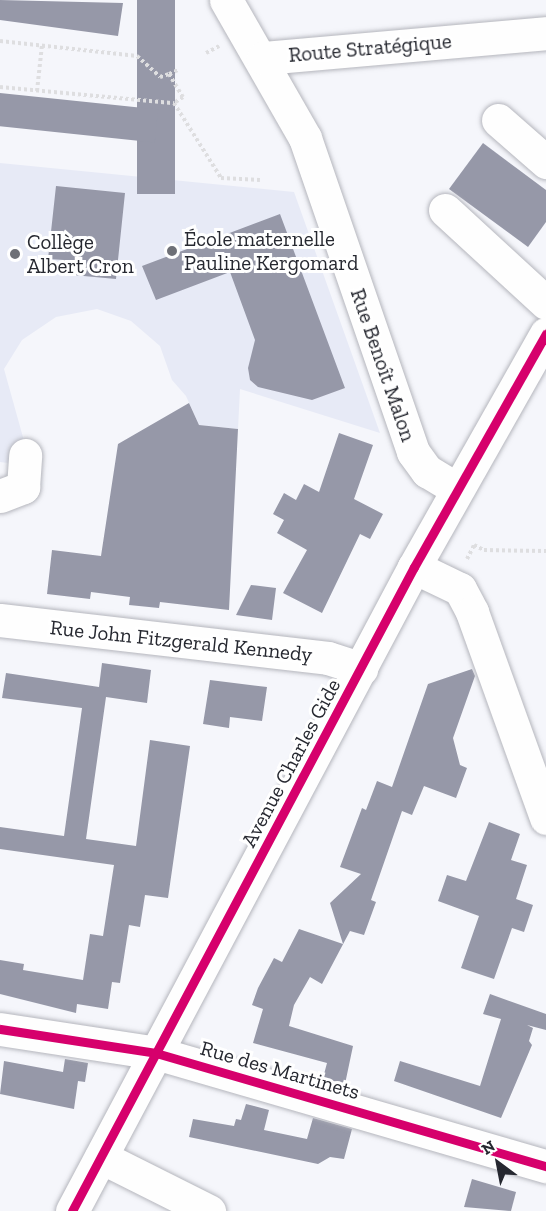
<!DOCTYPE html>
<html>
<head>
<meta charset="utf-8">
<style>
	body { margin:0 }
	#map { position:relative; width:546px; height:1211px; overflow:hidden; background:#f5f6fb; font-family:"Zilla Slab",serif }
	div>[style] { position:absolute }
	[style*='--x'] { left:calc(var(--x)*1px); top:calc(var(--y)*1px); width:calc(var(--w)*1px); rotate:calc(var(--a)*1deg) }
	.built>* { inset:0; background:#e7eaf6 }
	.building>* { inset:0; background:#9698a8; transform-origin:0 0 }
	.path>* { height:4px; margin-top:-2px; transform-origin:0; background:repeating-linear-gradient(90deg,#dedee0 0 3px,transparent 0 6px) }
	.roads { filter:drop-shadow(0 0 2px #b5b6bd) drop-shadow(0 0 2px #b5b6bd) }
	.minor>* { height:33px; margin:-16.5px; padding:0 16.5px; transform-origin:16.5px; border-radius:16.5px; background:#fefefe }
	.major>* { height:33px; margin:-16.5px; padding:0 16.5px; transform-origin:16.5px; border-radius:16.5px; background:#fefefe }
	.cycleway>* { height:9px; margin:-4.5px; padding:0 4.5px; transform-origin:4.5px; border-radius:4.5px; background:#d6006c }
	.dots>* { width:16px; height:16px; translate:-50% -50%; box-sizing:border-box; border:3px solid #fff; border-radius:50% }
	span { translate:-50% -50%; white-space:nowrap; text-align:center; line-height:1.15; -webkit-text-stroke:6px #fff; paint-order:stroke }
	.street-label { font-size:21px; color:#262830 }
	.poi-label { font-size:21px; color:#262830 }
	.left { translate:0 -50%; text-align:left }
	.north { position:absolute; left:468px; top:1133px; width:60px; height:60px; -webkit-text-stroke:4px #fff; paint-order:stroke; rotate:328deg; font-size:16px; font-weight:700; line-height:24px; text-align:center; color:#262830 }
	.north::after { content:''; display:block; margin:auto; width:21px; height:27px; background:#262830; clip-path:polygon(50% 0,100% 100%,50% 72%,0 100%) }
</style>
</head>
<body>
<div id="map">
	<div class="built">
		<i style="clip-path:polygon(0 163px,294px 192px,380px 433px,240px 389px,238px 429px,199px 425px,186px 396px,172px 380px,160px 346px,131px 321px,97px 309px,56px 317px,22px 340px,4px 369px,31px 466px,0 462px)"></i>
	</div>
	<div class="building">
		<i style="clip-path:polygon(0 0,123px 3px,118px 36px,0 20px)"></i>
		<i style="left:137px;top:0;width:38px;height:194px"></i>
		<i style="left:0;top:93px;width:159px;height:33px;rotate:6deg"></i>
		<i style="clip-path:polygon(483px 143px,546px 190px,546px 222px,528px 247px,449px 189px)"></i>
		<i style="clip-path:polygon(56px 186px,125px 193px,116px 279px,62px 274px,64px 260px,48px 259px)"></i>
		<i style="clip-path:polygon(280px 214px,345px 388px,312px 400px,258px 387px,250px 380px,248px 368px,255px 340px,230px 272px,156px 300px,142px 266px)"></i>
		<i style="clip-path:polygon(189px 403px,199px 425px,238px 429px,229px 610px,160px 602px,159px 608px,129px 605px,130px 597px,91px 592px,90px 599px,47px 594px,52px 550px,101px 556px,118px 444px)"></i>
		<i style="clip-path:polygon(339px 433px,373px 445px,354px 499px,383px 514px,370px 539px,360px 534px,322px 613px,283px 593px,307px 550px,277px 533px,284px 520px,273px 514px,284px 493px,296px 500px,304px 484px,319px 492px)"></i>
		<i style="clip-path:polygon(251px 585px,276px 588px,272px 620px,236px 615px)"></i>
		<i style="clip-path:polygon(102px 663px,151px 670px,147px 703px,106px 697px,86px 839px,136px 846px,150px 740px,190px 746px,168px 898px,145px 895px,140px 927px,129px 925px,120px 983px,112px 982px,108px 1009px,77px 1004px,76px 1013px,0 994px,0 960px,24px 964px,23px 970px,83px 980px,90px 934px,103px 936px,114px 865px,0 849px,0 827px,64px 836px,82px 708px,2px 698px,6px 673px,99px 687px)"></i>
		<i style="clip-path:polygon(472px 669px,475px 676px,453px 738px,460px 765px,467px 768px,456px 798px,424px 786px,412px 815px,402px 811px,371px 900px,376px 902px,364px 935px,350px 931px,322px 984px,310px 977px,294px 1005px,289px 1026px,353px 1046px,345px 1084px,323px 1078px,327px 1063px,253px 1043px,263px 1009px,252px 1005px,258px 988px,274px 958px,282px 962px,299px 929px,343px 944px,330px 903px,361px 874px,340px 867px,362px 808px,366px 810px,377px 781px,392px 787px,428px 684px)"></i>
		<i style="clip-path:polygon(210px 680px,267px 687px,262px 721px,230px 717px,229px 728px,203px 724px)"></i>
		<i style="clip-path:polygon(489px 822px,520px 834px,511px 860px,527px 865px,516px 899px,533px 905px,524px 932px,512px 928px,494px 979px,461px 968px,479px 916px,438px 901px,447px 875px,466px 881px)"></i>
		<i style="clip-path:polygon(490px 994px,546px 1014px,546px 1030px,527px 1025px,533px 1028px,529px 1041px,532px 1045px,501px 1118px,394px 1081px,400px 1061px,480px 1086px,501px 1019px,483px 1014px)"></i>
		<i style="clip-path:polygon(65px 1059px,88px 1063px,85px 1082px,78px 1081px,74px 1109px,0 1094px,4px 1061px,63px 1072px)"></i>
		<i style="clip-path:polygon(246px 1104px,269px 1110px,264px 1130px,307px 1139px,313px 1118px,352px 1129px,344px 1159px,330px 1157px,318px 1164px,189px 1137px,193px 1119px,234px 1126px,236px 1119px,241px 1120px)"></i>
		<i style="clip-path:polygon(472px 1179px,516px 1192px,511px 1211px,464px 1207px)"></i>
	</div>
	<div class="path">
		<i style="--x:0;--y:41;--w:138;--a:6.2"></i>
		<i style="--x:137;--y:56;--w:31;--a:42"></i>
		<i style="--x:160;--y:77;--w:9;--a:-18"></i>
		<i style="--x:169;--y:74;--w:27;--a:59"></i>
		<i style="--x:183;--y:97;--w:11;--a:146"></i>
		<i style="--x:174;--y:103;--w:89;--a:57.9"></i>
		<i style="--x:221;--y:178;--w:39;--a:3"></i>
		<i style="--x:206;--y:53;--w:15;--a:-28"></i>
		<i style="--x:169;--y:74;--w:10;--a:-24"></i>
		<i style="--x:0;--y:87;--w:175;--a:5.3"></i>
		<i style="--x:37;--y:91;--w:46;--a:-83.8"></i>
		<i style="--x:467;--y:559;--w:16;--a:-63"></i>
		<i style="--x:474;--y:545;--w:11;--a:27"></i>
		<i style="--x:484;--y:550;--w:62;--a:0.9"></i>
	</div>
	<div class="roads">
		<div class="minor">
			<i style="--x:226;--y:0;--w:159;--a:60.2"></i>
			<i style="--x:305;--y:138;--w:332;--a:71"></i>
			<i style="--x:413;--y:452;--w:24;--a:54"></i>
			<i style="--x:427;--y:471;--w:35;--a:31"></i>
			<i style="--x:263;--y:58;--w:284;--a:-5"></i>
			<i style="--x:498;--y:120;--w:64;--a:41.2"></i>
			<i style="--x:445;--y:210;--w:137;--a:42.6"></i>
			<i style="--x:0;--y:496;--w:25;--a:-21"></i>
			<i style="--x:23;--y:487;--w:32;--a:-86"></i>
			<i style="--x:414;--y:567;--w:51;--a:25.6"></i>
			<i style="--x:460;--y:589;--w:26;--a:62"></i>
			<i style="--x:472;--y:612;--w:219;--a:70.2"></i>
			<i style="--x:0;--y:620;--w:330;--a:6.6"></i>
			<i style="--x:328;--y:658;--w:35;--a:18"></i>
			<i style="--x:0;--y:1029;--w:158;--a:8.7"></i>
			<i style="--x:156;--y:1053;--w:406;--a:16.2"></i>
			<i style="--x:101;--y:1157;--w:121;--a:26.6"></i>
		</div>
		<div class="major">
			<i style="--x:72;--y:1211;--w:729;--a:-62.03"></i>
			<i style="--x:414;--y:567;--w:268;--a:-60.5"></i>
		</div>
	</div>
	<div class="cycleway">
		<i style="--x:0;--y:1029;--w:158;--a:8.7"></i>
		<i style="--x:156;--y:1053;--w:406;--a:16.2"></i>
		<i style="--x:72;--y:1211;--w:729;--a:-62.03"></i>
		<i style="--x:414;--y:567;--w:268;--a:-60.5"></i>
	</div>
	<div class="dots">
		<i style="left:172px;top:251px;background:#6e7077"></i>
		<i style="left:15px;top:254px;background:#6e7077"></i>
	</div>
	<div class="street-label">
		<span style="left:370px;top:48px;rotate:-5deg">Route Stratégique</span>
		<span style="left:383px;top:365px;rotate:71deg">Rue Benoît Malon</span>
		<span style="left:181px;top:641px;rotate:6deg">Rue John Fitzgerald Kennedy</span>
		<span style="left:291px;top:763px;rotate:-62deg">Avenue Charles Gide</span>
		<span style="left:280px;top:1070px;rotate:16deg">Rue des Martinets</span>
	</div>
	<div class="poi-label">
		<span class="left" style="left:184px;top:251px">École maternelle<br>Pauline Kergomard</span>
		<span class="left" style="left:27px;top:254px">Collège<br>Albert Cron</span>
	</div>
	<div class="north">N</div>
</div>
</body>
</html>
